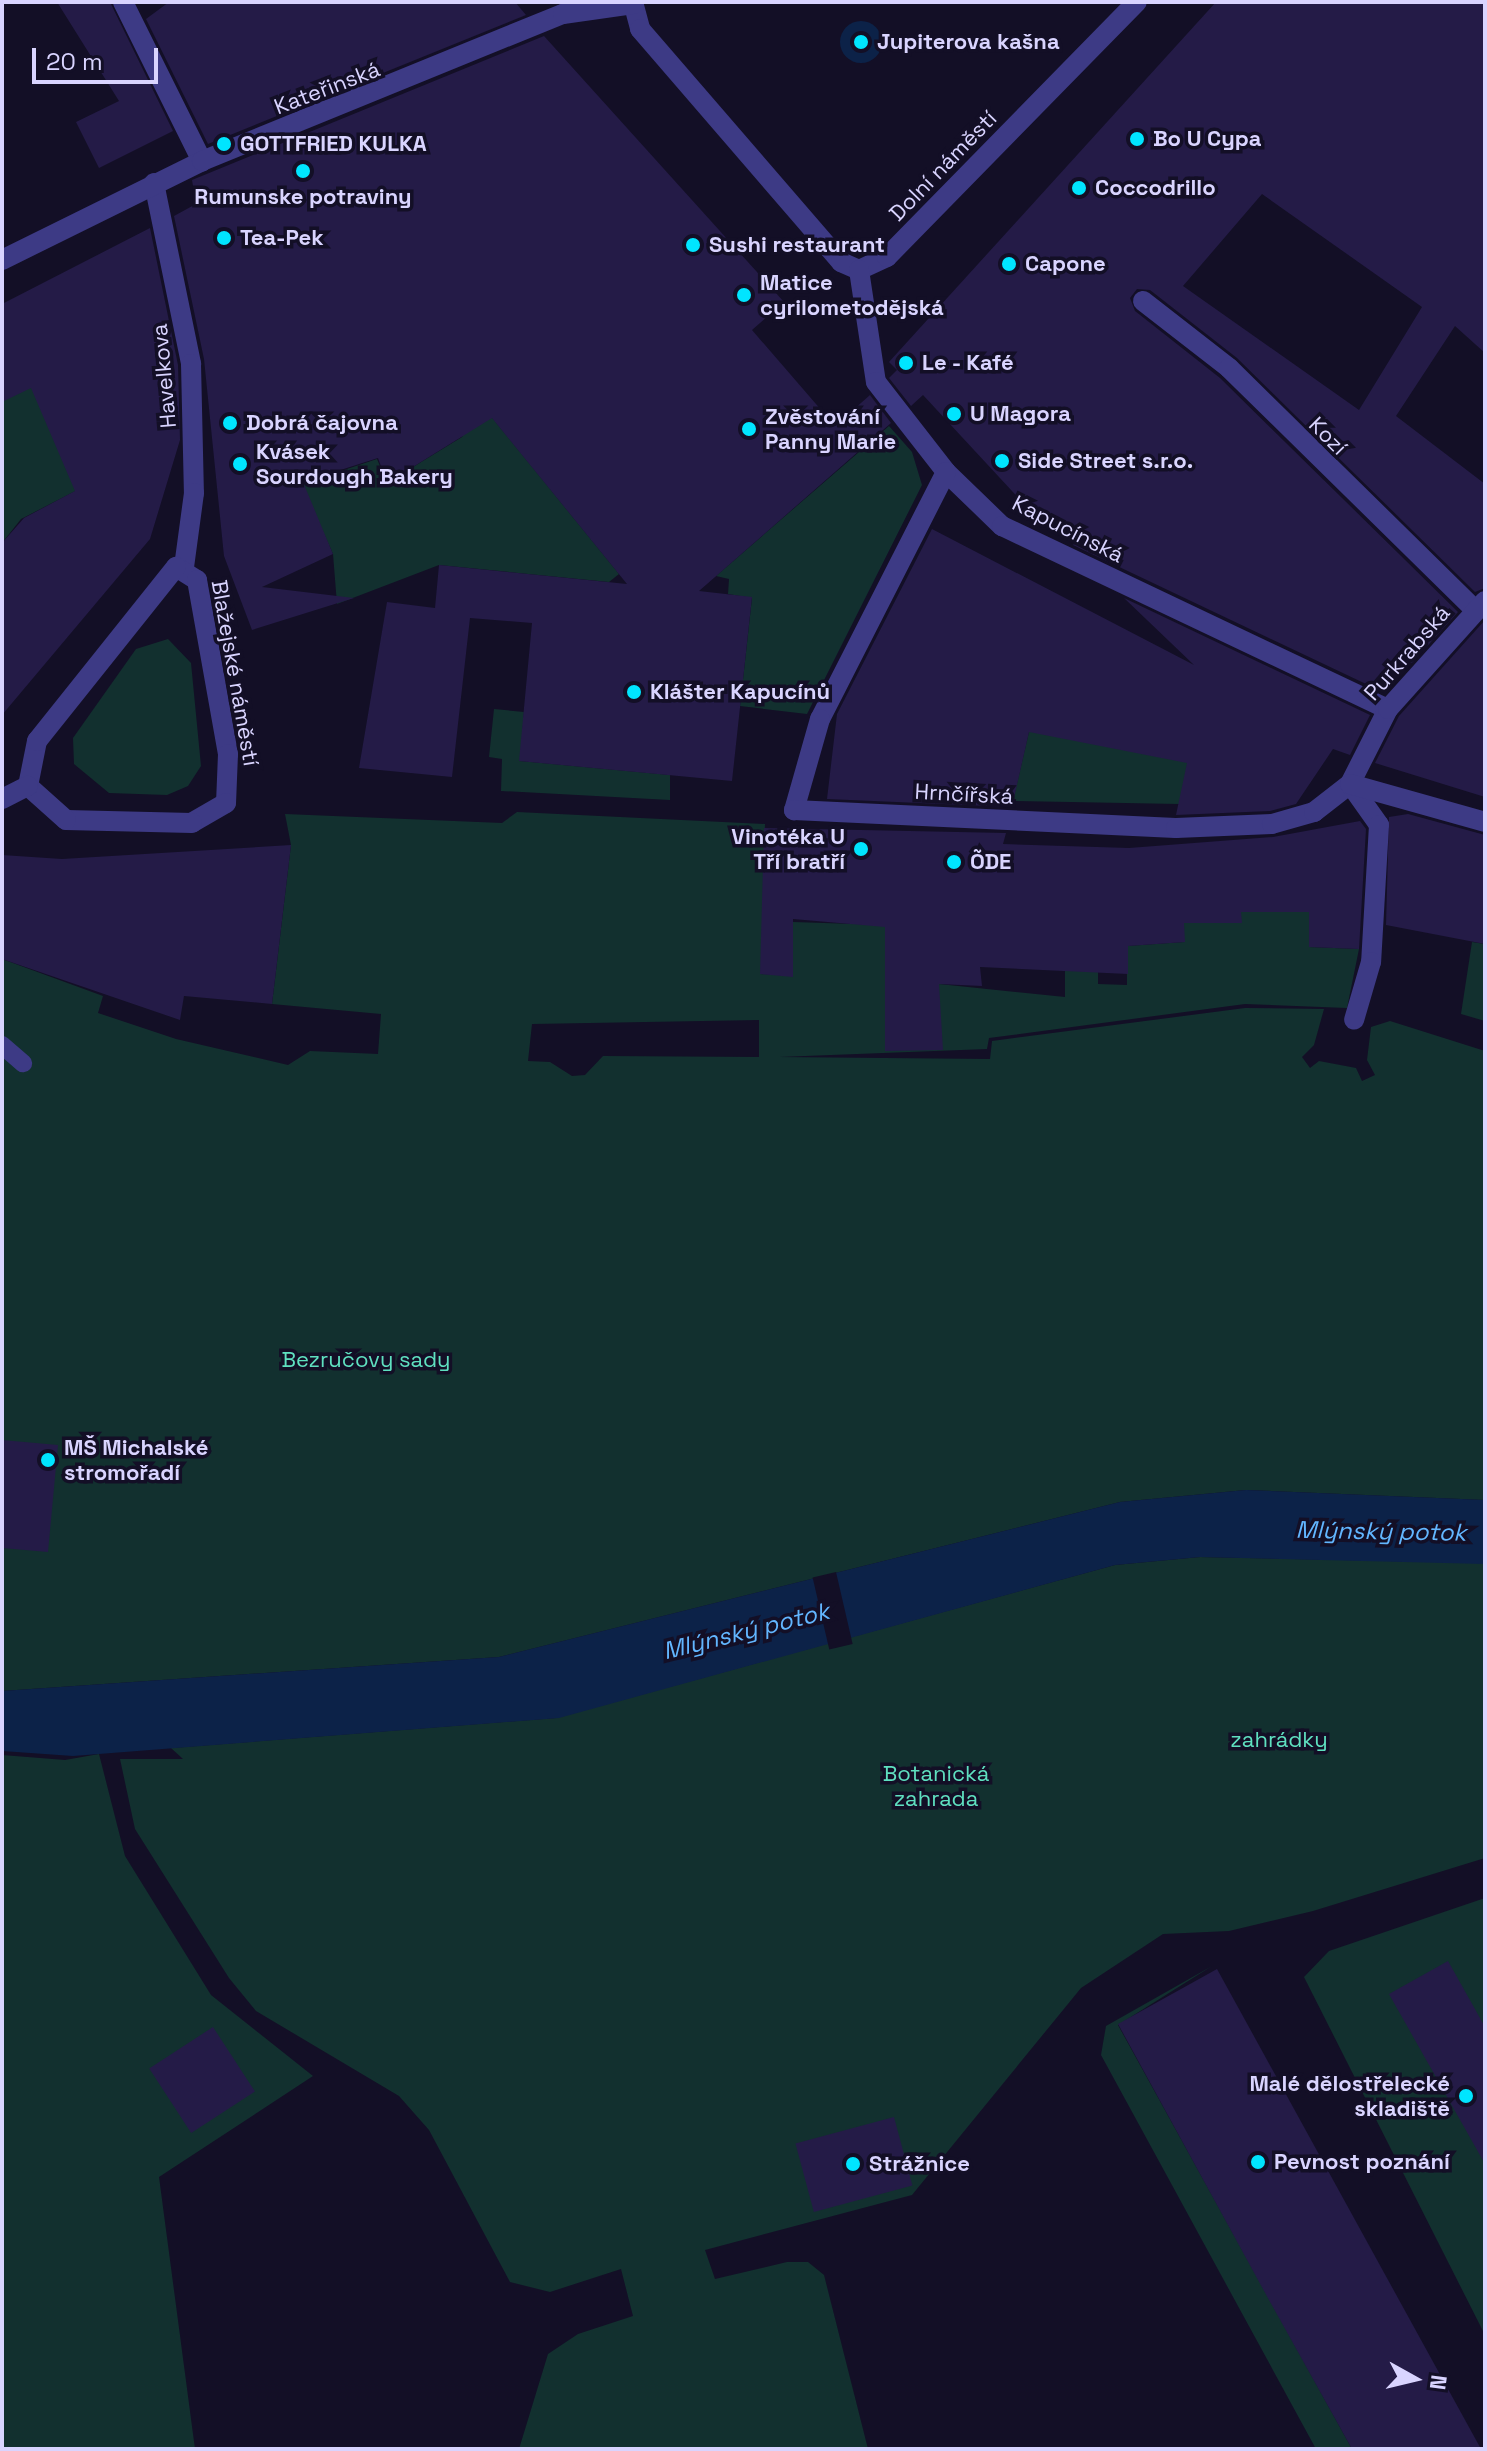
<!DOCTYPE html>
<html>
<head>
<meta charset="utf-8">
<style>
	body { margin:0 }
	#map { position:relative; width:1487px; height:2451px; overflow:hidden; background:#130f26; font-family:"Space Grotesk",sans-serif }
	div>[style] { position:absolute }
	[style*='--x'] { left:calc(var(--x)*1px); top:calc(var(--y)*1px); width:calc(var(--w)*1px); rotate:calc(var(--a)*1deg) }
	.green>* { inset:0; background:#12302f }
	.water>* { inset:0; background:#0c2248 }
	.round { border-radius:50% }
	.pier>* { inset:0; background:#130f26; transform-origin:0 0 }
	.building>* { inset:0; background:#241b47; transform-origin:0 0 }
	.lane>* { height:18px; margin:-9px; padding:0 9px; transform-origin:9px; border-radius:9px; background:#3d3a85 }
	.street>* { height:20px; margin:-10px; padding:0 10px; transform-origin:10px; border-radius:10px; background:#3d3a85 }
	.dots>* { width:22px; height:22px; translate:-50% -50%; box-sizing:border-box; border:4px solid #130f26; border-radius:50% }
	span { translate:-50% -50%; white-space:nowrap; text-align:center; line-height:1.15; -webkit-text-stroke:7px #130f26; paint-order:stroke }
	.poi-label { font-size:22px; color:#d9d4ff; font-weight:700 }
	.left { translate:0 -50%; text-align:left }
	.right { translate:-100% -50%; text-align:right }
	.street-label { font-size:22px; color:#d9d4ff }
	.park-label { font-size:22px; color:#5fe0c0 }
	.water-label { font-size:24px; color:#62b6ff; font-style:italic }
	.frame { position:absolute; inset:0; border:4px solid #d9d4ff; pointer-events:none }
	.north { position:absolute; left:1375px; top:2339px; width:80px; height:80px; -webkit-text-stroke:6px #130f26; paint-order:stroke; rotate:98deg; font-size:22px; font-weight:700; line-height:32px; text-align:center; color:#d9d4ff }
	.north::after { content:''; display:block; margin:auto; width:28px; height:36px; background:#d9d4ff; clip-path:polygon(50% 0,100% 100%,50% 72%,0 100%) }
	.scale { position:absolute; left:32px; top:48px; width:126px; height:36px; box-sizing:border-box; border:4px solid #d9d4ff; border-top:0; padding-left:10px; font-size:24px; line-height:28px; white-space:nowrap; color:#d9d4ff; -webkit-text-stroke:6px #130f26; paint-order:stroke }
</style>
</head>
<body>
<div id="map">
	<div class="green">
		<i style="clip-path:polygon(42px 383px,91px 483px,21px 519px,2px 543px,2px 398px)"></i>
		<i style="clip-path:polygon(481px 404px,619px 574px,609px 582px,439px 565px,337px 604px,333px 554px,302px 484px,377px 459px,387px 483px,462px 437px)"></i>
		<i style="clip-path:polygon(889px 426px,912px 452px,922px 485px,807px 714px,740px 706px,752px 598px,728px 594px,729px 579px,716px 576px)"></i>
		<i style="clip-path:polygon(168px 639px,191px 663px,201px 766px,188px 786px,167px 795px,109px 793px,74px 764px,73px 738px,136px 649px)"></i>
		<i style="clip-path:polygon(494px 709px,524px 712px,520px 761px,670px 775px,670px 800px,501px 791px,502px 759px,489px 757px)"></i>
		<i style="clip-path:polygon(1031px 723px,1195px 742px,1179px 804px,1013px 801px)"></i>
		<i style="clip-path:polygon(evenodd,517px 812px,765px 824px,761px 974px,793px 976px,793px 922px,885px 925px,939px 984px,1065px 997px,1065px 937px,1098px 939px,1098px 984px,1127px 985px,1127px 946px,1184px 942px,1184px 923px,1241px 923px,1241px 912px,1309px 912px,1309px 947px,1359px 949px,1347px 1008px,1245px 1004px,989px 1038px,987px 1049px,779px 1057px,990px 1059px,992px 1041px,1245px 1008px,1324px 1009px,1314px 1045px,1302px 1057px,1310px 1068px,1319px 1061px,1356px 1068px,1362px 1081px,1375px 1075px,1367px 1060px,1371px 1027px,1390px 1021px,1485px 1051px,1485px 1500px,1246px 1490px,1120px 1502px,499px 1657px,2px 1691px,2px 959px,103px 996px,98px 1013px,176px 1039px,288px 1065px,310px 1051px,378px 1054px,381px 1014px,272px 1004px,291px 845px,285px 814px,502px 823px,517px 812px,759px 1020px,759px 1057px,603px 1056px,585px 1075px,572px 1076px,550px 1062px,528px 1061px,532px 1024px,759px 1020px)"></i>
		<i style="clip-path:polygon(1472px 942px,1485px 944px,1485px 1021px,1461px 1014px)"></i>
		<i style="clip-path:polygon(1200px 1557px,1485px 1563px,1485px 1858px,1313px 1911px,1229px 1931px,1163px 1934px,1081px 1988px,912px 2195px,705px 2250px,715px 2279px,787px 2262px,808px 2262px,824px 2275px,868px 2449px,519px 2449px,548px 2354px,578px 2334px,633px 2316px,621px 2269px,550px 2292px,510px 2282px,429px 2130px,399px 2096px,256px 2011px,229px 1978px,135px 1829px,120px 1759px,183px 1759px,171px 1748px,556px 1718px,1115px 1565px)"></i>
		<i style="clip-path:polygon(99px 1754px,125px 1856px,211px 1995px,313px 2076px,159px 2177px,195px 2449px,2px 2449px,2px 1755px,65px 1760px)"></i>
		<i style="clip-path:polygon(1485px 1898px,1485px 2335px,1304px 1977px,1329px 1951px)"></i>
		<i style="clip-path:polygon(1212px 1966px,1118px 2025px,1352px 2449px,1316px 2449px,1101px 2055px,1106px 2026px)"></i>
	</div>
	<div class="water">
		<i class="round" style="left:840px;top:21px;width:42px;height:42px"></i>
		<i style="clip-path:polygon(1246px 1490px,1485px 1500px,1485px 1564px,1200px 1557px,1115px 1565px,559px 1718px,73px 1756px,2px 1751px,2px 1691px,499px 1657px,1120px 1502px)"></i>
	</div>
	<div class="pier">
		<i style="left:836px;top:1572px;width:74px;height:24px;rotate:77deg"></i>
	</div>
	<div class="building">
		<i style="clip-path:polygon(57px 2px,110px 2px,173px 131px,99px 168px,76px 122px,119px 101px)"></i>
		<i style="clip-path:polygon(169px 2px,515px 2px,526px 15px,208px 144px,146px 19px)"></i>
		<i style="clip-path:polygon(evenodd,1216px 2px,1485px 2px,1485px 353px,1455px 326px,1396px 416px,1485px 484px,1485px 588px,1475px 592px,1237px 358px,1150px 290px,1137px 289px,1130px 298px,1135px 311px,1220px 378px,1458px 612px,1385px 693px,1073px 545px,1079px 537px,1024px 504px,923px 395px,911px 406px,889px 378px,897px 370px,889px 362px,1216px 2px,1262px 194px,1422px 307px,1359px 410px,1183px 286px,1262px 194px)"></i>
		<i style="clip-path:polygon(544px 36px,784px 302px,752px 330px,835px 426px,870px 395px,891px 423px,699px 591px,752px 597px,732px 781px,519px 761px,532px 623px,470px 618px,452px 777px,359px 768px,387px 602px,435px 608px,439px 565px,627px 584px,492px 418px,387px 483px,378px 458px,303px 482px,333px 554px,262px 587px,354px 598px,252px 630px,224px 556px,204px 359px,174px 216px,196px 204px,192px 180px)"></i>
		<i style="clip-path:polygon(150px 228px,178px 365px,180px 440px,150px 539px,2px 715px,2px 543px,24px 518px,75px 491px,31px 388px,2px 402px,2px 304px)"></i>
		<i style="clip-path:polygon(932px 529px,1194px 665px,1124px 598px,1370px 715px,1350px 755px,1333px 749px,1296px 804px,1270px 811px,1176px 815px,1187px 763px,1029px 732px,1012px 807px,827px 799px,837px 714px)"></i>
		<i style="clip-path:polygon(1485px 620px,1485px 797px,1375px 763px,1399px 716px)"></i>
		<i style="clip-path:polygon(1408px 814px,1485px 835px,1485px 944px,1386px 925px,1389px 817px)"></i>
		<i style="clip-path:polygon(1360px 821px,1366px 829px,1359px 949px,1309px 947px,1309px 912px,1241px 912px,1242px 923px,1184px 923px,1185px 942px,1128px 946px,1128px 974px,980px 967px,982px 986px,939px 984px,943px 1050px,885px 1051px,885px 927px,793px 919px,793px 977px,760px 974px,764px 828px,1006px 833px,1003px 844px,1129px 848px,1273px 837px)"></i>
		<i style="clip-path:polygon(291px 845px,272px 1004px,184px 996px,180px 1020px,2px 959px,2px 855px,62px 859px)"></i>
		<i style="clip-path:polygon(2px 1440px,58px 1445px,48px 1552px,2px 1548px)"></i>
		<i style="clip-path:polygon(1448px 1961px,1485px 2027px,1485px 2164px,1389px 1994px)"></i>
		<i style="clip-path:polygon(1217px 1969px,1481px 2449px,1352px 2449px,1269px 2300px,1118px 2024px)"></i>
		<i style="left:213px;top:2027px;width:77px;height:76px;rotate:57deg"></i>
		<i style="left:894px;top:2117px;width:71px;height:102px;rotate:75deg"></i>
	</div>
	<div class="lane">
		<i style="--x:2;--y:1045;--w:28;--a:41"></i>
	</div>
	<div class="street">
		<i style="--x:123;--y:2;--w:178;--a:63.6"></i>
		<i style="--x:633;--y:2;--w:28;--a:75"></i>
		<i style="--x:640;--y:29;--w:308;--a:49.2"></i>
		<i style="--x:841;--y:262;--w:20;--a:24"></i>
		<i style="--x:859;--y:270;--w:31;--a:-25"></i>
		<i style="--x:887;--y:257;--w:357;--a:-45.6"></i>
		<i style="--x:154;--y:183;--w:185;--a:78.4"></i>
		<i style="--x:191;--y:364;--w:129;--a:88.7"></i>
		<i style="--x:194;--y:493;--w:75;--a:97.7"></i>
		<i style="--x:2;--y:260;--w:223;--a:-26.3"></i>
		<i style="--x:202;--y:161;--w:390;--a:-22.2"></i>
		<i style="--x:563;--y:14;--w:71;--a:-8.1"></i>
		<i style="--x:859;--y:270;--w:113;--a:81.4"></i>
		<i style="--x:876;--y:382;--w:114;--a:52.1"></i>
		<i style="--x:946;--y:472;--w:78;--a:44"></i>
		<i style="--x:1002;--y:526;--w:427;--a:25.4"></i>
		<i style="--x:1143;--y:301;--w:109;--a:37.9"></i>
		<i style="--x:1229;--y:368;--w:346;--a:44.5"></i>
		<i style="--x:946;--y:472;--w:277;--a:117"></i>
		<i style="--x:820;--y:719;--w:95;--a:105.9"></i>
		<i style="--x:794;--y:810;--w:382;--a:2.7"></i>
		<i style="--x:1176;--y:828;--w:96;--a:-2.4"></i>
		<i style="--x:1272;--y:824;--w:44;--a:-15.9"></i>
		<i style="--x:1314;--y:812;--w:46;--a:-37.9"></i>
		<i style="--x:1350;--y:784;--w:84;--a:-63.1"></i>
		<i style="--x:1388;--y:709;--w:145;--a:-48.1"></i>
		<i style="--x:176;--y:567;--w:25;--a:32"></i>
		<i style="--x:197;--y:580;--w:177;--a:79.9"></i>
		<i style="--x:228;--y:754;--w:49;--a:92.3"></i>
		<i style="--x:226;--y:803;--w:39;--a:150"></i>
		<i style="--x:192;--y:823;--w:126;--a:-178.6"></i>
		<i style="--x:66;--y:820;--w:51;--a:-138.2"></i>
		<i style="--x:28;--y:786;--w:46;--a:-78.7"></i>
		<i style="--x:37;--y:741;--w:223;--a:-51.4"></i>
		<i style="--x:1350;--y:784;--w:50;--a:54.7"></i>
		<i style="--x:1379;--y:825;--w:137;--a:93.3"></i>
		<i style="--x:1371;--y:962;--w:60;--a:106.3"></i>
		<i style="--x:1350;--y:784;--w:140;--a:15.7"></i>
		<i style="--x:2;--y:799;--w:29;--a:-27"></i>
	</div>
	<div class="dots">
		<i style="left:861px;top:42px;background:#00e5ff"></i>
		<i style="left:1137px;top:139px;background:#00e5ff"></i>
		<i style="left:224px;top:144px;background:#00e5ff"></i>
		<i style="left:303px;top:171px;background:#00e5ff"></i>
		<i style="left:1079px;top:188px;background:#00e5ff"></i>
		<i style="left:224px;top:238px;background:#00e5ff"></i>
		<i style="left:693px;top:245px;background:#00e5ff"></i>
		<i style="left:1009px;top:264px;background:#00e5ff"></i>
		<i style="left:744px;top:295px;background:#00e5ff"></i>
		<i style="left:906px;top:363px;background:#00e5ff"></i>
		<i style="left:954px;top:414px;background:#00e5ff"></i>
		<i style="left:230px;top:423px;background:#00e5ff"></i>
		<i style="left:749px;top:429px;background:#00e5ff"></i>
		<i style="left:1002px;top:461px;background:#00e5ff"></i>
		<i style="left:240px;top:464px;background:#00e5ff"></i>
		<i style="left:634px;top:692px;background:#00e5ff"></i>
		<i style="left:861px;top:849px;background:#00e5ff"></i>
		<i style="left:954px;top:862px;background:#00e5ff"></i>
		<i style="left:48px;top:1460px;background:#00e5ff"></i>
		<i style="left:1466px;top:2096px;background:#00e5ff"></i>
		<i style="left:1258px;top:2162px;background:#00e5ff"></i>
		<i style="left:853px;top:2164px;background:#00e5ff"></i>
	</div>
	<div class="poi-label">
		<span class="left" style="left:877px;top:42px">Jupiterova kašna</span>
		<span class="left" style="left:1153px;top:139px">Bo U Cypa</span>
		<span class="left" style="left:240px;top:144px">GOTTFRIED KULKA</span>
		<span class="left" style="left:1095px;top:188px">Coccodrillo</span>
		<span style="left:303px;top:197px">Rumunske potraviny</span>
		<span class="left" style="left:240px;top:238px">Tea-Pek</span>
		<span class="left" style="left:709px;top:245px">Sushi restaurant</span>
		<span class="left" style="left:1025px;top:264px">Capone</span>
		<span class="left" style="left:760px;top:295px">Matice<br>cyrilometodějská</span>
		<span class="left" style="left:922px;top:363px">Le - Kafé</span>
		<span class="left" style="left:970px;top:414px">U Magora</span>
		<span class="left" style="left:765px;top:429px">Zvěstování<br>Panny Marie</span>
		<span class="left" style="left:246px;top:423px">Dobrá čajovna</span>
		<span class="left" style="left:256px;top:464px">Kvásek<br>Sourdough Bakery</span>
		<span class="left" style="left:1018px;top:461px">Side Street s.r.o.</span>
		<span class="left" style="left:650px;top:692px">Klášter Kapucínů</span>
		<span class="right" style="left:845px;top:849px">Vinotéka U<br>Tří bratří</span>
		<span class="left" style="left:970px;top:862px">ÕDE</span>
		<span class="left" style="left:64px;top:1460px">MŠ Michalské<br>stromořadí</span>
		<span class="right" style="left:1450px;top:2096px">Malé dělostřelecké<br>skladiště</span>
		<span class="left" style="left:1274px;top:2162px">Pevnost poznání</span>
		<span class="left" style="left:869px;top:2164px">Strážnice</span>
	</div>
	<div class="street-label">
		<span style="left:327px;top:88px;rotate:-21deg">Kateřinská</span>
		<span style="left:943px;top:166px;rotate:-46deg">Dolní náměstí</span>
		<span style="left:164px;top:376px;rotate:-95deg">Havelkova</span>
		<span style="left:1328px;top:436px;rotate:45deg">Kozí</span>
		<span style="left:1068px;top:529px;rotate:27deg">Kapucínská</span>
		<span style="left:1407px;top:653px;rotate:-49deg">Purkrabská</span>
		<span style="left:235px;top:673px;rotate:80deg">Blažejské náměstí</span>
		<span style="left:964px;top:794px;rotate:3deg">Hrnčířská</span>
	</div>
	<div class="park-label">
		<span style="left:366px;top:1360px">Bezručovy sady</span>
		<span style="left:1279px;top:1740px">zahrádky</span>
		<span style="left:936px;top:1786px">Botanická<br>zahrada</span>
	</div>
	<div class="water-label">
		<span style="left:1381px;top:1531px;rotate:1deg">Mlýnský potok</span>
		<span style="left:746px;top:1631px;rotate:-14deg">Mlýnský potok</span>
	</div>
	<div class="frame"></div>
	<div class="north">N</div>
	<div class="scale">20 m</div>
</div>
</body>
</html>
